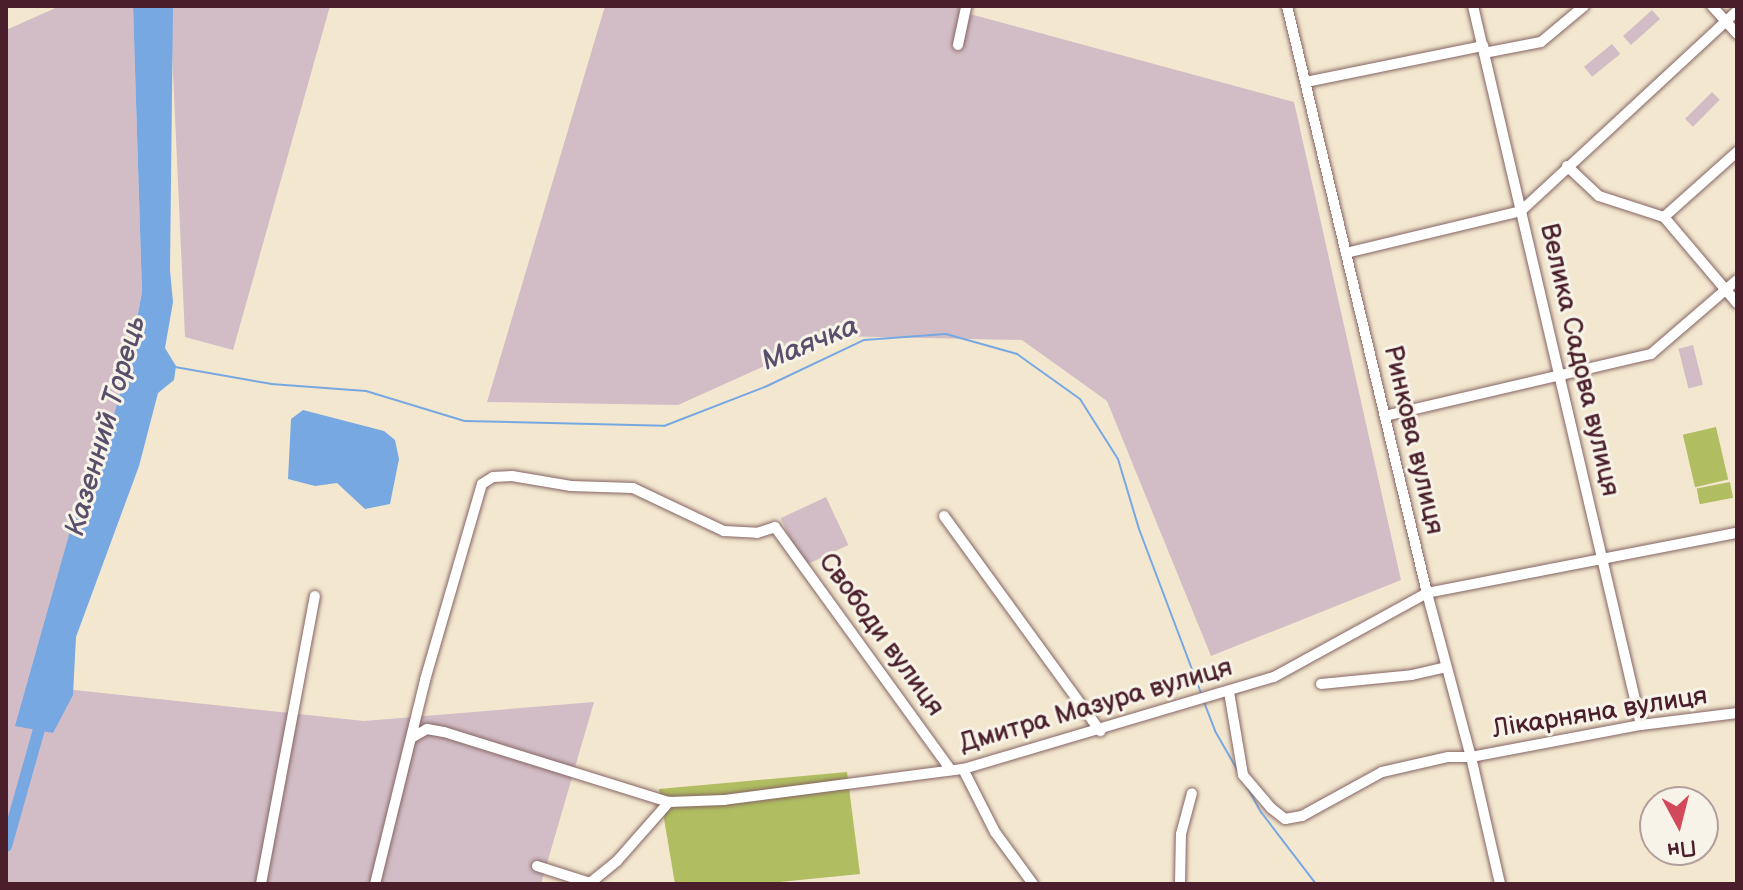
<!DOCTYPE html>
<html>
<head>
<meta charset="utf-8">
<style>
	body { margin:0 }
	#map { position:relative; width:1743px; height:890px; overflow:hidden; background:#f3e7cf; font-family:"Balsamiq Sans",sans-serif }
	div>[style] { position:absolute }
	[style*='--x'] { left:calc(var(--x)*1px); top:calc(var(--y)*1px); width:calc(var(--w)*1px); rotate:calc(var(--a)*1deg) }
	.industrial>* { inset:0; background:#d2bdc6; transform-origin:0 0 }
	.green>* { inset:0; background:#b0be61; transform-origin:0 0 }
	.water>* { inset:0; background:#77a8e2 }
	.stream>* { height:2px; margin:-1px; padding:0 1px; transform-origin:1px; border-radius:1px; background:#77a8e2 }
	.river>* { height:12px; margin:-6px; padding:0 6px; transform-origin:6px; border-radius:6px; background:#77a8e2 }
	.roads { filter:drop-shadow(0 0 2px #856564) drop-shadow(0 0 2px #856564) }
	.minor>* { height:10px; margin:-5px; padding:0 5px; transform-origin:5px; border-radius:5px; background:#fff }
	span { translate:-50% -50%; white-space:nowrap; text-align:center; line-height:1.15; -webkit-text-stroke:6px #f7f3e8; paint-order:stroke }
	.street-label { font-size:26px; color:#4a1f2b }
	.water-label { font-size:28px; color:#5a4f6b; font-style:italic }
	.frame { position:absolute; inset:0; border:8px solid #4a1f2b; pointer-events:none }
	.north { position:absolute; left:1639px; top:786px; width:80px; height:80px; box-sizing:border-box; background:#f7f3e8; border:2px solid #b29e9c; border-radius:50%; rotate:173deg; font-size:22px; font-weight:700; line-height:32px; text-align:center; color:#4a1f2b }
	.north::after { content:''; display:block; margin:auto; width:28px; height:36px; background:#d1495b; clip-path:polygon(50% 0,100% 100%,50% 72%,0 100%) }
</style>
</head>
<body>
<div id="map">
	<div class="industrial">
		<i style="clip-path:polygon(60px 6px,133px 6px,142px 292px,129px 362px,86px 512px,74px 517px,28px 685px,364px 721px,594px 702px,541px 884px,6px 884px,6px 30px)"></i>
		<i style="clip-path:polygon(170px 6px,330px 6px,233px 350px,185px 337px)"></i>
		<i style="clip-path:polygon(605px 6px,960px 6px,959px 11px,1294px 102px,1401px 580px,1211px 656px,1107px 401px,1022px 340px,831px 336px,678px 405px,487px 402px)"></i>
		<i style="left:1652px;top:10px;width:12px;height:39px;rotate:48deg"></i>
		<i style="left:1612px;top:44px;width:13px;height:36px;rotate:51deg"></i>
		<i style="left:1712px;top:92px;width:11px;height:38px;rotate:45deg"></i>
		<i style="left:1693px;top:345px;width:41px;height:15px;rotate:76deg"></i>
		<i style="left:826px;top:497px;width:53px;height:50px;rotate:65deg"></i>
	</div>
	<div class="green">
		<i style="left:1716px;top:427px;width:54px;height:34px;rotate:77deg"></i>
		<i style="left:1730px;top:482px;width:16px;height:34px;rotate:79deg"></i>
		<i style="clip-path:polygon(847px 772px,860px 874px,759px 884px,675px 884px,659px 789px)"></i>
	</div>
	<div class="water">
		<i style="clip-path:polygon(133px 6px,173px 6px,170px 270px,173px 302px,165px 348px,176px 366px,174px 380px,158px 393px,139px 466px,76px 637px,73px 695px,53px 733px,15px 726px,74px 517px,86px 512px,129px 362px,142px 292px)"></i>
		<i style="clip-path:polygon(303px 410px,384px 431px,395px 440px,399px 459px,390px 504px,365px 509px,337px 483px,315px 486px,288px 479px,291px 419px)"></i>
	</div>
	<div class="stream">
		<i style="--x:175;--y:367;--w:97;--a:10"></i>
		<i style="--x:271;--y:384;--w:95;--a:4.2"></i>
		<i style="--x:366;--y:391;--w:103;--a:16.9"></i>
		<i style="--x:465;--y:421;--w:199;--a:1.4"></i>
		<i style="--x:664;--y:426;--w:110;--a:-21.2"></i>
		<i style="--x:767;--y:386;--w:107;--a:-25.4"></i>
		<i style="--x:864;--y:340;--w:82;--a:-4.2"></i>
		<i style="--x:946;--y:334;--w:74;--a:15.7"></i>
		<i style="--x:1017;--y:354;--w:77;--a:35.5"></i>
		<i style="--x:1080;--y:399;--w:71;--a:57.7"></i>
		<i style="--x:1118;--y:459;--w:73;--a:73.3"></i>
		<i style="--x:1139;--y:529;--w:178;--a:69.3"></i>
		<i style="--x:1204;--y:702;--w:31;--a:69"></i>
		<i style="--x:1215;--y:731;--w:46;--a:60.1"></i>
		<i style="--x:1247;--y:787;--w:29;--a:61"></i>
		<i style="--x:1261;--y:812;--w:91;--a:52.6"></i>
	</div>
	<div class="river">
		<i style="--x:6;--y:846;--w:136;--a:-74.2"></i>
	</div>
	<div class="roads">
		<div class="minor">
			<i style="--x:1287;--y:6;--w:603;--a:76.59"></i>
			<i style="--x:1427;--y:593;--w:170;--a:75"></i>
			<i style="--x:1471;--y:757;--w:130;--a:77.1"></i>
			<i style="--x:1473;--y:6;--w:738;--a:76.85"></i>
			<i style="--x:1712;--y:6;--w:38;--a:48"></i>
			<i style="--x:958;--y:45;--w:40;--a:-78"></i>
			<i style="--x:1484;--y:53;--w:58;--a:-10.9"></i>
			<i style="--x:1541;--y:42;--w:56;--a:-39.9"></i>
			<i style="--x:1306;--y:82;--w:181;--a:-11.5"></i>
			<i style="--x:1567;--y:166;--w:44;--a:43.2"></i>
			<i style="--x:1599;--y:196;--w:68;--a:17.9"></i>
			<i style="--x:1664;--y:217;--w:113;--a:49.7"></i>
			<i style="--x:1664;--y:217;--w:98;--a:-41.7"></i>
			<i style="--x:1346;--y:253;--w:180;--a:-13.5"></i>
			<i style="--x:1521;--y:211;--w:294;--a:-42.8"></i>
			<i style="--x:1385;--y:416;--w:273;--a:-13.1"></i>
			<i style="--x:1651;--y:354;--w:113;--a:-40.7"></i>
			<i style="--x:944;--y:516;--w:266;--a:54"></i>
			<i style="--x:1321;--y:684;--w:91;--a:-5.6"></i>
			<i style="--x:1412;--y:675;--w:35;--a:-13"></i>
			<i style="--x:1229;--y:692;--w:84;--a:80.4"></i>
			<i style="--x:1243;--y:775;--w:43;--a:49.7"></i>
			<i style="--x:1271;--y:808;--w:18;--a:38"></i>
			<i style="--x:1285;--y:819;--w:17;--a:-10"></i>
			<i style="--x:1302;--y:816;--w:91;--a:-28.8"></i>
			<i style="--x:1382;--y:772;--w:68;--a:-12.8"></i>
			<i style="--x:1448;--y:757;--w:23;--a:0"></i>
			<i style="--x:1471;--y:757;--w:173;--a:-10.7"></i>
			<i style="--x:1641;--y:725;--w:97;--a:-7.1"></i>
			<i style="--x:413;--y:737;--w:16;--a:-30"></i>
			<i style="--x:427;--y:729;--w:17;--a:10"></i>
			<i style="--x:444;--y:732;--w:236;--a:17.3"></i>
			<i style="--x:669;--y:802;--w:55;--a:-2.1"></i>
			<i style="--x:724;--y:800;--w:241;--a:-7.4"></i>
			<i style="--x:963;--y:769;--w:324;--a:-16.5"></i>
			<i style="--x:1274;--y:677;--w:175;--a:-28.8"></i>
			<i style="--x:1427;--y:593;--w:316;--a:-11"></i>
			<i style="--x:963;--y:769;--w:71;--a:63.1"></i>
			<i style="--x:995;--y:832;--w:64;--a:53.8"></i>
			<i style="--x:537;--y:866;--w:56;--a:17.8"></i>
			<i style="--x:590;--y:883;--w:35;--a:-39"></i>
			<i style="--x:617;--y:861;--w:79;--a:-48.6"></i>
			<i style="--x:261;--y:884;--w:293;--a:-79.4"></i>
			<i style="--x:375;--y:884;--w:210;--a:-76.2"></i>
			<i style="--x:425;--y:680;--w:204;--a:-73.8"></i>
			<i style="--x:482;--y:484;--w:13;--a:-32"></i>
			<i style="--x:493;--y:477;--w:19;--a:-3"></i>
			<i style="--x:512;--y:476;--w:60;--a:9.6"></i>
			<i style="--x:571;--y:486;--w:62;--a:1.8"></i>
			<i style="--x:633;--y:488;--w:101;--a:25.3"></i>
			<i style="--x:724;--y:531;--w:33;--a:3"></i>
			<i style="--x:757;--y:533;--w:19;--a:-18"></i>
			<i style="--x:775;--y:527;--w:300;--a:54.1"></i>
			<i style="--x:1180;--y:884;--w:50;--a:-88.9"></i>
			<i style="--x:1181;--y:834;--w:42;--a:-75"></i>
		</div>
	</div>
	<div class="street-label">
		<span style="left:1579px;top:360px;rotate:77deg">Велика Садова вулиця</span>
		<span style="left:1413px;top:440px;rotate:77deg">Ринкова вулиця</span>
		<span style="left:881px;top:635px;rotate:54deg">Свободи вулиця</span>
		<span style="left:1096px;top:706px;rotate:-16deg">Дмитра Мазура вулиця</span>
		<span style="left:1600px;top:713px;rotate:-9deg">Лікарняна вулиця</span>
	</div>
	<div class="water-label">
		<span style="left:810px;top:344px;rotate:-22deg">Маячка</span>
		<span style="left:106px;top:426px;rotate:-74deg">Казенний Торець</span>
	</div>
	<div class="frame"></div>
	<div class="north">Пн</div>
</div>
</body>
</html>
